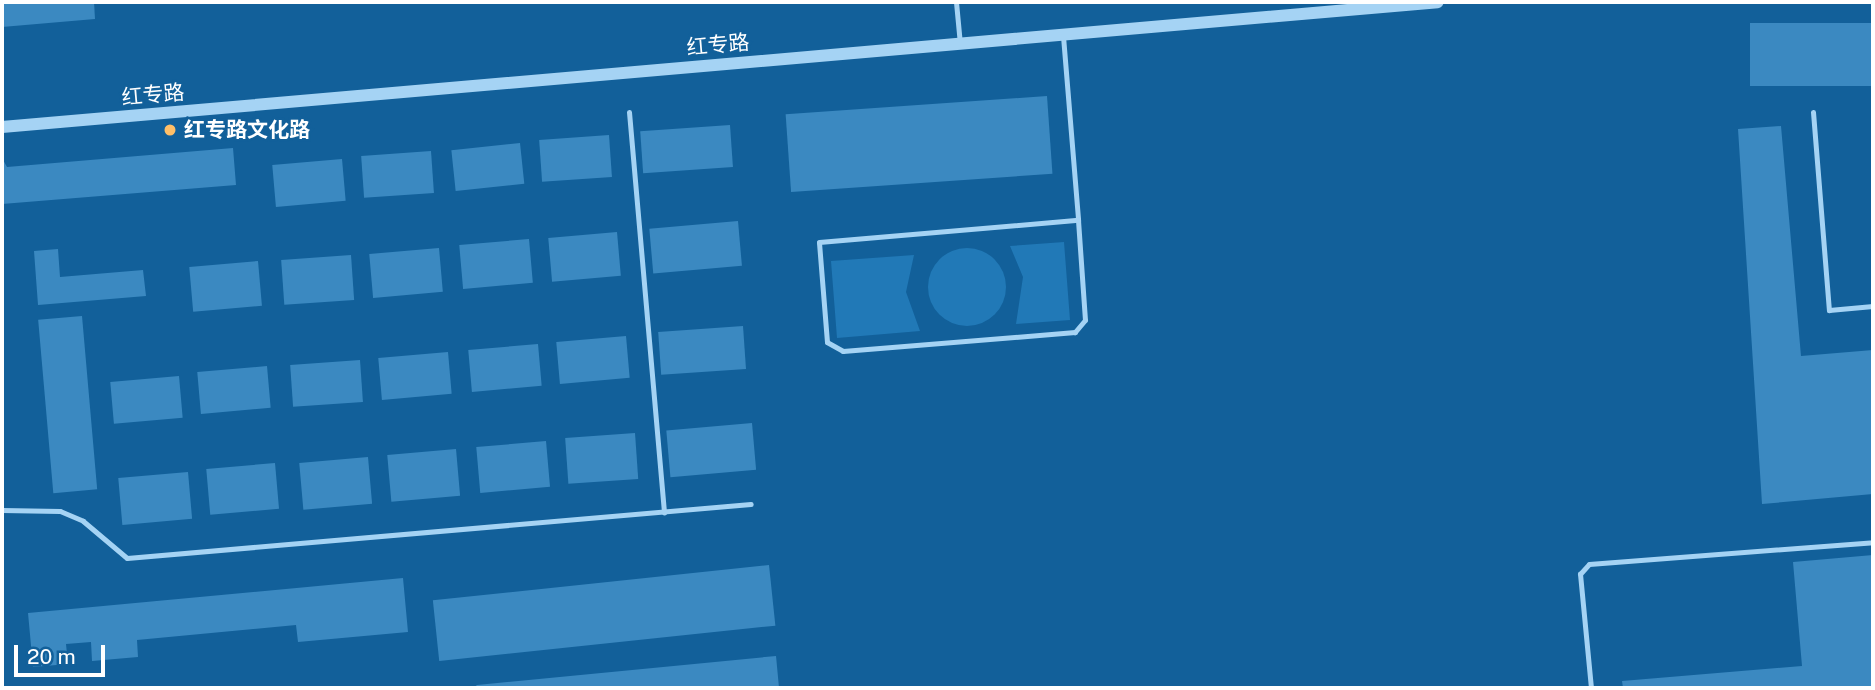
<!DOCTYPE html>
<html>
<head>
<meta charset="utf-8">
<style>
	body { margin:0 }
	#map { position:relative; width:1875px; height:690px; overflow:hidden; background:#12609a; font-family:"Public Sans","Noto Sans SC",sans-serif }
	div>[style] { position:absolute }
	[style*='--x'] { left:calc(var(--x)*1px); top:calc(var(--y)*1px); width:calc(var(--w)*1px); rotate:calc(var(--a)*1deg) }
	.green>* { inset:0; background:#2179b7 }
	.round { border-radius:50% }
	.building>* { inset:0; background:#3b89c1; transform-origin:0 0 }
	.service>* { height:5px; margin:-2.5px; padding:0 2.5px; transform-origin:2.5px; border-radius:2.5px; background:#a5d3f4 }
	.tertiary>* { height:12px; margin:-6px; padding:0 6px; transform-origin:6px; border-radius:6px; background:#a5d3f4 }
	.dots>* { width:19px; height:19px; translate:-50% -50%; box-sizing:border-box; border:4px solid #12609a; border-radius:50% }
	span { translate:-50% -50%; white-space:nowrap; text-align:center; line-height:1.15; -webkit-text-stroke:5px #12609a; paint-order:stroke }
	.street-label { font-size:21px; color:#fff }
	.poi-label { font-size:21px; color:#fff; font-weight:700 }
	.left { translate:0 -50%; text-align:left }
	.frame { position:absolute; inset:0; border:4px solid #fff; pointer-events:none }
	.scale { position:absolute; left:14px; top:645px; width:91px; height:32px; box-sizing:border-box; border:4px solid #fff; border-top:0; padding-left:9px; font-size:21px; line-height:24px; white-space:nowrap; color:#fff; -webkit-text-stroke:5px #12609a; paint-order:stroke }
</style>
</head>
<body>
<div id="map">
	<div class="green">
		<i style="clip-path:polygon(1064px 242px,1070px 320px,1016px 324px,1023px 277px,1010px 246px)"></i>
		<i class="round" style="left:928px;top:248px;width:78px;height:78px"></i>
		<i style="clip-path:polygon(914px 255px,906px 292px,920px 331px,837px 338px,831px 261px)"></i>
	</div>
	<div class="building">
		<i style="clip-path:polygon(2px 2px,94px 2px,95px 19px,2px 27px)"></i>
		<i style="left:1873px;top:23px;width:63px;height:123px;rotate:90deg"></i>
		<i style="left:1047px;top:96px;width:78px;height:262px;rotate:86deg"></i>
		<i style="left:730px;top:125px;width:42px;height:90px;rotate:86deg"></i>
		<i style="clip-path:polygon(1781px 126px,1801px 356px,1873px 350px,1873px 494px,1762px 504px,1738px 129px)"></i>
		<i style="left:609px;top:135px;width:42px;height:70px;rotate:86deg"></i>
		<i style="left:520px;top:143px;width:41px;height:69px;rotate:84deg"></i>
		<i style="clip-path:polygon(233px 148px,236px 185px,2px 204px,2px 158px,7px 167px)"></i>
		<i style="left:431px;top:151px;width:42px;height:70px;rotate:86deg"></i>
		<i style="left:342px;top:159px;width:42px;height:70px;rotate:85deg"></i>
		<i style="left:738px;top:221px;width:45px;height:89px;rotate:85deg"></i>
		<i style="left:617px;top:232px;width:44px;height:69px;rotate:85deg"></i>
		<i style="left:529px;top:239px;width:44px;height:70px;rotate:85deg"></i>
		<i style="left:439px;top:248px;width:44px;height:70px;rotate:85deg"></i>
		<i style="clip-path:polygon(58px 249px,60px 277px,143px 270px,146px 296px,38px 305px,34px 251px)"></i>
		<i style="left:351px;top:255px;width:45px;height:70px;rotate:86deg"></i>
		<i style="left:258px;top:261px;width:45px;height:69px;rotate:85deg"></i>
		<i style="left:82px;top:316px;width:174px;height:44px;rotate:85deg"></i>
		<i style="left:743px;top:326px;width:43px;height:85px;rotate:86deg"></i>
		<i style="left:626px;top:336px;width:42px;height:70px;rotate:85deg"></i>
		<i style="left:538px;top:344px;width:42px;height:70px;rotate:85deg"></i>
		<i style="left:448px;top:352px;width:42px;height:70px;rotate:85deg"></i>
		<i style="left:360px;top:360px;width:42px;height:70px;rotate:86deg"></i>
		<i style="left:267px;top:366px;width:42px;height:70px;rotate:85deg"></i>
		<i style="left:179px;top:376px;width:42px;height:69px;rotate:85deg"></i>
		<i style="left:752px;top:423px;width:47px;height:86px;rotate:85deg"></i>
		<i style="left:635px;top:433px;width:46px;height:70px;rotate:86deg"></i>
		<i style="left:546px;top:441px;width:46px;height:70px;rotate:85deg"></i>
		<i style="left:456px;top:449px;width:47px;height:69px;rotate:85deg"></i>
		<i style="left:368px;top:457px;width:47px;height:69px;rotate:85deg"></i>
		<i style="left:275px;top:463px;width:46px;height:69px;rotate:85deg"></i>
		<i style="left:188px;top:472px;width:47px;height:70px;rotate:85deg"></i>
		<i style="clip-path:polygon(1873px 555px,1873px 688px,1623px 688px,1622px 681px,1802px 666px,1793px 562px)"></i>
		<i style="left:769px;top:565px;width:61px;height:338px;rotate:84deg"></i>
		<i style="clip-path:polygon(403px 578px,408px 632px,298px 642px,296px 625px,137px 640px,138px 657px,92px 661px,91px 642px,66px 644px,68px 664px,33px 667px,28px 613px)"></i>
		<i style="clip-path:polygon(776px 656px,779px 688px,473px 688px,477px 685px)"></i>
	</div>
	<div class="service">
		<i style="--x:956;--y:2;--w:42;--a:84.6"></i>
		<i style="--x:1063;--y:36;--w:185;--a:85.3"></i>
		<i style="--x:1078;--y:220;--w:100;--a:86"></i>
		<i style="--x:1085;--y:320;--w:16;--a:130"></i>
		<i style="--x:1075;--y:332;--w:233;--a:175.3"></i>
		<i style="--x:843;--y:351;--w:18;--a:-151"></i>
		<i style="--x:827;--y:342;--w:100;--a:-94.6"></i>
		<i style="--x:819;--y:242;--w:260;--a:-4.9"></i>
		<i style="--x:629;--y:112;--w:402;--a:85"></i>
		<i style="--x:1813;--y:112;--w:199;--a:85.4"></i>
		<i style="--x:1829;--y:310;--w:44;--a:-5.2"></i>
		<i style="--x:2;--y:510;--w:58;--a:1"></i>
		<i style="--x:60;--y:511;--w:25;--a:23"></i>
		<i style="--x:83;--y:521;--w:57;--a:40.1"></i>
		<i style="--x:127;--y:558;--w:626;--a:-4.95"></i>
		<i style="--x:1591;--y:688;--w:115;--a:-95.5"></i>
		<i style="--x:1580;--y:574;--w:13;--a:-48"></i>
		<i style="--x:1589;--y:564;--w:285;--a:-4.4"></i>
	</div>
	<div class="tertiary">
		<i style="--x:2;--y:127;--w:1441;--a:-4.97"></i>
	</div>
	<div class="dots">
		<i style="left:170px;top:130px;background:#ffbf68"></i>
	</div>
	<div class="street-label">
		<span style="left:718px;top:45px;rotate:-5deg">红专路</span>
		<span style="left:153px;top:95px;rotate:-5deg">红专路</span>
	</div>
	<div class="poi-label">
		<span class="left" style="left:184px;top:130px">红专路文化路</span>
	</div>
	<div class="frame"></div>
	<div class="scale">20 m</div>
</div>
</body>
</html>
